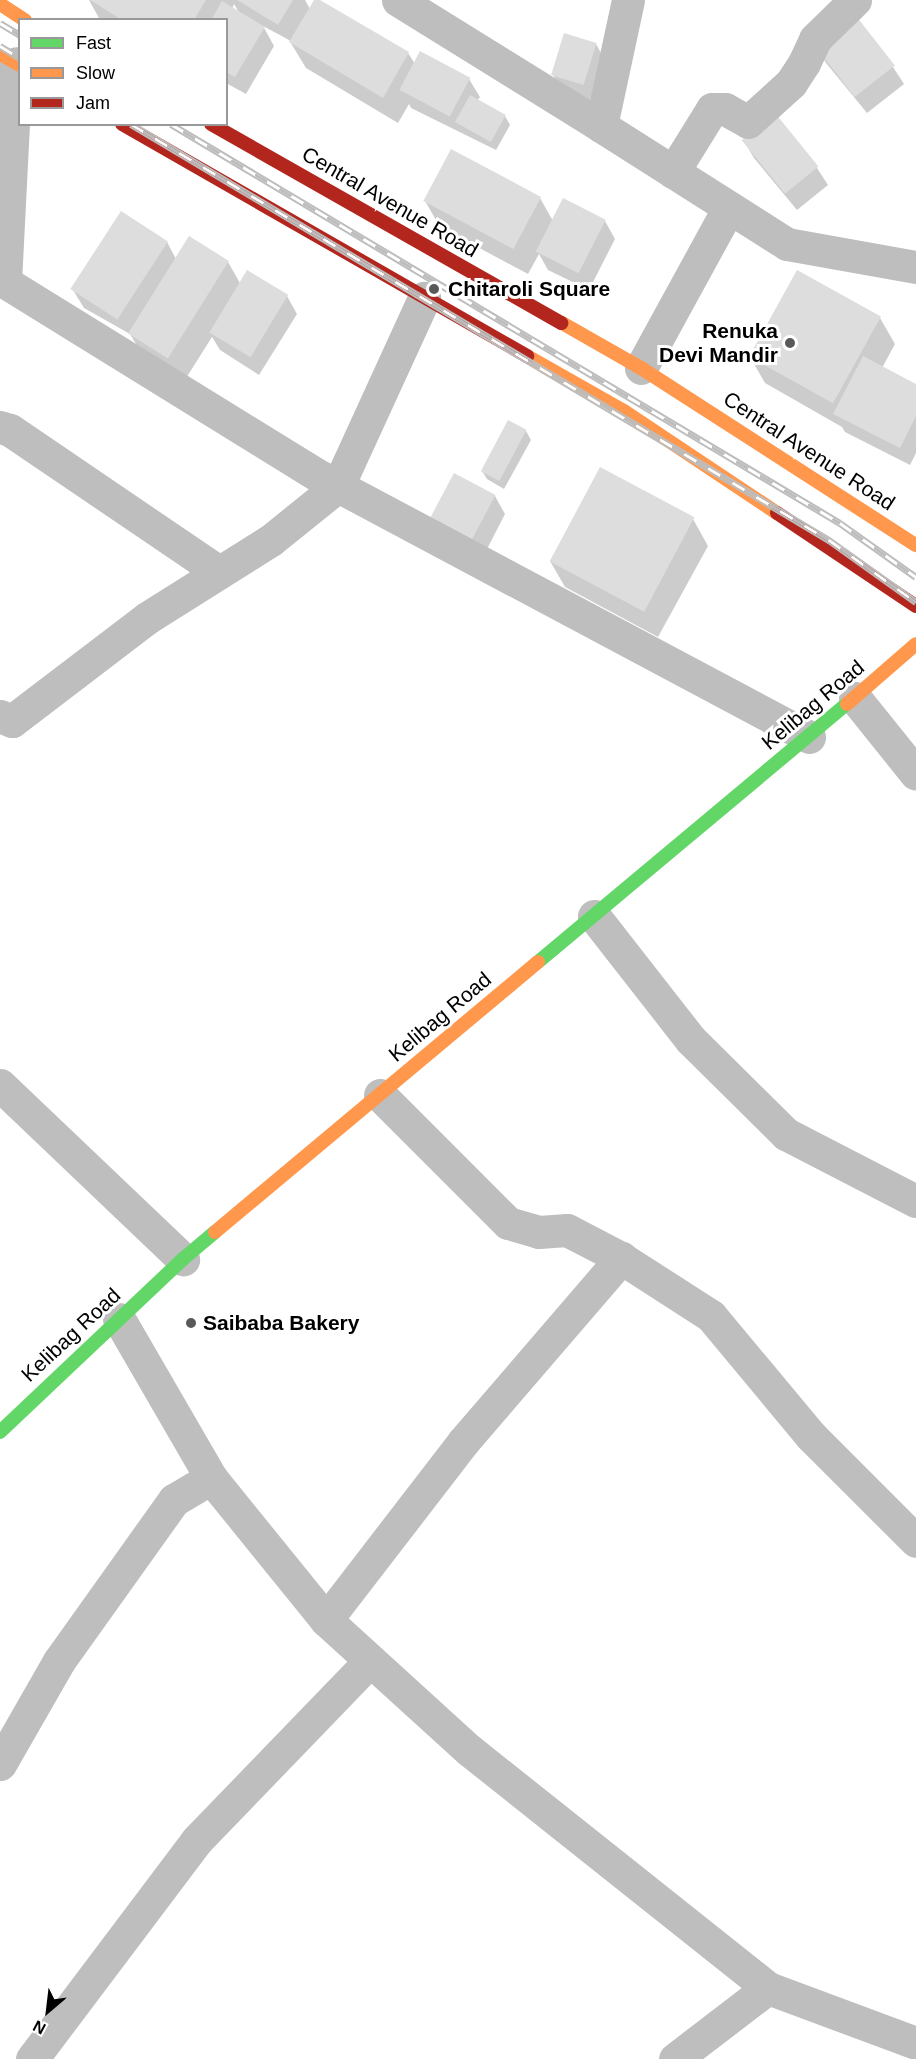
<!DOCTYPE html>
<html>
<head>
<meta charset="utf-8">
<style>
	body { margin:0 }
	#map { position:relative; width:916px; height:2059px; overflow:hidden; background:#fff; font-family:Helvetica,sans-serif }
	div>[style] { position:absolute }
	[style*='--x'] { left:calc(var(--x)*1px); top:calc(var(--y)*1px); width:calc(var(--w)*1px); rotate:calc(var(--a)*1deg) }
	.shadow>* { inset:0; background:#0003 }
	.building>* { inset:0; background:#ddd; transform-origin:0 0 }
	.street>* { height:33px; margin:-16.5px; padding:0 16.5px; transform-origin:16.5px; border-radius:16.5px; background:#bebebe }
	.fast>* { height:14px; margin:-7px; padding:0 7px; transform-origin:7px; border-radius:7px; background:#63d668 }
	.slow>* { height:14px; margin:-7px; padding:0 7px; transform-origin:7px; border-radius:7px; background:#ff974d }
	.jam>* { height:14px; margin:-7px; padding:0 7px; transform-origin:7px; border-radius:7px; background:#b3261e }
	.rail>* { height:7px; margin-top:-3.5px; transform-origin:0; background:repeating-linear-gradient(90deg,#fff 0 14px,#bdbdbd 0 28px); box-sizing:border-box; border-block:2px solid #bdbdbd }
	.dots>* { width:16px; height:16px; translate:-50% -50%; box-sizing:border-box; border:3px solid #fff; border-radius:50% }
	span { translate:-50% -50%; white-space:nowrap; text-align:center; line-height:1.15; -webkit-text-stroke:6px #fff; paint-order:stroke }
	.street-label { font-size:21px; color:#000 }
	.poi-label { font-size:21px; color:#000; font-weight:700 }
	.left { translate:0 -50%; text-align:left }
	.right { translate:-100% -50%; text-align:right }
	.legend { position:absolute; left:18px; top:18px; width:210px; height:108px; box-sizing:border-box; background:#fff; border:2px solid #999; margin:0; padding:8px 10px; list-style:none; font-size:18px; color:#000 }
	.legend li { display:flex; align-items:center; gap:12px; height:30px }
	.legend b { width:30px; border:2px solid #999 }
	.north { position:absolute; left:18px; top:1981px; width:60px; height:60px; -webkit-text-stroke:4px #fff; paint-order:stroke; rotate:208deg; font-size:16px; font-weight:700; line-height:24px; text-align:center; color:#000 }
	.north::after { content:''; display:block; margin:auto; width:21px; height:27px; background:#000; clip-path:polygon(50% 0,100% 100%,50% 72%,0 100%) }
</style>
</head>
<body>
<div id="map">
	<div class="shadow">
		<i style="clip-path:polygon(evenodd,89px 0,305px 0,310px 9px,317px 0,408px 53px,415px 64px,469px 79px,480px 97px,477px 101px,505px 116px,510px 125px,496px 150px,411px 108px,409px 104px,398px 123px,306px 68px,289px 40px,263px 26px,274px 46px,246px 94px,226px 83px,226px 20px,100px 20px,89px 0,234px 4px,240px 14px,232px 9px,234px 4px)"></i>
		<i style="clip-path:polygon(596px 44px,606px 62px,595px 102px,564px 93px,553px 75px)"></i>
		<i style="clip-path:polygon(816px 46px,893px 67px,904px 84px,867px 113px,826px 63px)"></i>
		<i style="clip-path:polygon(775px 116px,817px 168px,828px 185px,797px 210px,754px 158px,744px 141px)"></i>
		<i style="clip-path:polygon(540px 198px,553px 221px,605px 221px,615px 239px,589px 290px,548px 270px,539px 254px,528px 274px,440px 227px,425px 201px)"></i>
		<i style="clip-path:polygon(167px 242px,176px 259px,228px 262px,240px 283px,287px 296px,297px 314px,259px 375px,220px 350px,212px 337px,183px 383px,145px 359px,130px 334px,84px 308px,73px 290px)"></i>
		<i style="clip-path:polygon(880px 318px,895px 344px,882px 368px,916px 385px,916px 453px,910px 465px,845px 432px,842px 427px,765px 383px,750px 357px)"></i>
		<i style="clip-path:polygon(526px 431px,531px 440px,504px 489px,487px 479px,482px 471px)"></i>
		<i style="clip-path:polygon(600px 469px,693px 519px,708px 546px,658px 637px,565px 587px,550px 561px)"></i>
		<i style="clip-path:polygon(495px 496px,505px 514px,484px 555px,443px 535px,433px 517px)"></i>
	</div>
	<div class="building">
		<i style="clip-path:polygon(90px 0,206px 0,194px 20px,122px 20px)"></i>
		<i style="clip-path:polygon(237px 0,293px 0,278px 25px)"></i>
		<i style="clip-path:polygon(314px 0,320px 0,409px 52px,383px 98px,289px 42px)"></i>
		<i style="clip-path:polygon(222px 1px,265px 27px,235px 77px,226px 72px,226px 20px,211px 20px)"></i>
		<i style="left:853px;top:12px;width:68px;height:51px;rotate:52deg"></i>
		<i style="left:564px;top:33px;width:34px;height:44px;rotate:17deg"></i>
		<i style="left:420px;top:51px;width:57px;height:44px;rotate:28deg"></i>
		<i style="left:470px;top:95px;width:41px;height:31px;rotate:29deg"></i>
		<i style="left:775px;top:113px;width:69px;height:43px;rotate:51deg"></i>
		<i style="left:451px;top:149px;width:102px;height:59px;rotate:28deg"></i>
		<i style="left:563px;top:198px;width:48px;height:60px;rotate:27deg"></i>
		<i style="left:121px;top:211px;width:56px;height:93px;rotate:33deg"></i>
		<i style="left:189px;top:236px;width:47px;height:115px;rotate:32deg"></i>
		<i style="left:247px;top:270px;width:48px;height:73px;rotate:31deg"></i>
		<i style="left:797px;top:270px;width:96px;height:99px;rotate:29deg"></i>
		<i style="clip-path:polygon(863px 356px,916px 384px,916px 416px,900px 448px,833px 414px)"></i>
		<i style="left:508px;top:420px;width:21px;height:58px;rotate:28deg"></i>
		<i style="left:600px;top:467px;width:107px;height:107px;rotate:28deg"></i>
		<i style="left:454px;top:473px;width:47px;height:50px;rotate:28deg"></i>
	</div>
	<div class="street">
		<i style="--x:398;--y:0;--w:239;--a:31.8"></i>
		<i style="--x:628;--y:0;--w:129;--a:102.1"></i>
		<i style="--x:601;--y:126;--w:220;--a:32.4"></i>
		<i style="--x:787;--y:244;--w:131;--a:10.1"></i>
		<i style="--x:673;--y:172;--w:74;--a:-58.2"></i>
		<i style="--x:712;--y:109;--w:13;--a:0"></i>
		<i style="--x:725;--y:109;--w:26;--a:29"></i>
		<i style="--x:748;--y:122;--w:58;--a:-42.2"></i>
		<i style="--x:791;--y:83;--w:24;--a:-57"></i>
		<i style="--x:804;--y:63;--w:26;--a:-65"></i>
		<i style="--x:815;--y:39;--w:56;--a:-44.3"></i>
		<i style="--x:0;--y:279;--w:377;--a:31.7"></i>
		<i style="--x:321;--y:477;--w:553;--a:28.05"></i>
		<i style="--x:5;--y:282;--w:219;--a:-87.1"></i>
		<i style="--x:641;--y:368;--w:183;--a:-61.3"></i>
		<i style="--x:0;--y:427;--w:10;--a:17"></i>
		<i style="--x:10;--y:430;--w:253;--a:34.2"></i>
		<i style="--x:855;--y:698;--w:97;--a:51.2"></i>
		<i style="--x:0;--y:716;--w:13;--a:23"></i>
		<i style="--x:12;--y:721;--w:170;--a:-37.3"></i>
		<i style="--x:147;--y:618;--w:146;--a:-32.2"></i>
		<i style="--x:271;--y:540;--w:86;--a:-38.9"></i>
		<i style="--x:338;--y:486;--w:207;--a:-65.4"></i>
		<i style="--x:594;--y:916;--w:157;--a:52"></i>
		<i style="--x:691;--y:1040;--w:134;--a:44.7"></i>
		<i style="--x:786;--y:1134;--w:146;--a:27.3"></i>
		<i style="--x:0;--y:1085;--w:253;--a:43.6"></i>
		<i style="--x:380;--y:1095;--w:181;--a:45"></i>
		<i style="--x:508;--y:1223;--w:32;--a:16"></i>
		<i style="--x:539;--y:1232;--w:28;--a:-4"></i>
		<i style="--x:567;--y:1230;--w:61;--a:27.4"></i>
		<i style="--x:119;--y:1319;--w:184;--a:59.9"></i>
		<i style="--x:211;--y:1478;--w:183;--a:51"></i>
		<i style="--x:326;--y:1620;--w:193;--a:42.3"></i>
		<i style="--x:469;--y:1750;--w:382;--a:38.5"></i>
		<i style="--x:768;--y:1988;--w:158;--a:20.4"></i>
		<i style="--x:326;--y:1620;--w:225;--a:-52.4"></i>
		<i style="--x:463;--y:1442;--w:243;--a:-49.3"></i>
		<i style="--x:621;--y:1258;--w:107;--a:32.8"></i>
		<i style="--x:711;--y:1316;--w:156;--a:50.2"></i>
		<i style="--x:811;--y:1436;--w:148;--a:45"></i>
		<i style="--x:0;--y:1764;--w:119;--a:-60.2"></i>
		<i style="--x:59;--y:1661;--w:198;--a:-54.5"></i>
		<i style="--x:174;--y:1500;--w:43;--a:-30.7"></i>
		<i style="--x:32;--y:2059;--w:274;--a:-53"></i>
		<i style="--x:197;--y:1840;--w:249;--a:-46"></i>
		<i style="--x:675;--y:2059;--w:117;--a:-37.4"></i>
	</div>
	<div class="fast">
		<i style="--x:538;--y:962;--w:403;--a:-39.9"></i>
		<i style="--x:0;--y:1432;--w:252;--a:-43.4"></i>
		<i style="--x:183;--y:1259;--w:42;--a:-40.2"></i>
	</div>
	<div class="slow">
		<i style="--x:0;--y:4;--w:30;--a:33"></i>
		<i style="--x:0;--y:54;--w:23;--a:29"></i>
		<i style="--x:562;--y:323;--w:91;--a:29.7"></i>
		<i style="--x:641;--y:368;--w:327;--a:32.8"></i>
		<i style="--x:527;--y:356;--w:112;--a:29.6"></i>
		<i style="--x:624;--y:411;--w:184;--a:33.7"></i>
		<i style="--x:847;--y:704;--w:91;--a:-41"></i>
		<i style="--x:215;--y:1232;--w:421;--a:-39.9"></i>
	</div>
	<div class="jam">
		<i style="--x:122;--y:124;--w:467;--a:29.8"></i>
		<i style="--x:211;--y:124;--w:403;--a:29.6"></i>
		<i style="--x:777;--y:513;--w:167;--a:33.8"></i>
	</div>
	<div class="rail">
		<i style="--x:0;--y:23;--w:23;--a:31"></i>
		<i style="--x:0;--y:46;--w:23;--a:31"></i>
		<i style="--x:131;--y:124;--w:813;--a:30.79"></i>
		<i style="--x:829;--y:540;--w:107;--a:35.5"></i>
		<i style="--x:171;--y:124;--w:779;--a:30.81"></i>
		<i style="--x:840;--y:523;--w:93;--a:35.4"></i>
	</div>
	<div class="dots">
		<i style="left:434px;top:289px;background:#595959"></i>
		<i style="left:790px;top:343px;background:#595959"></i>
		<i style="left:191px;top:1323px;background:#595959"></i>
	</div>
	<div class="street-label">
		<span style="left:390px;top:202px;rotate:30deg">Central Avenue Road</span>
		<span style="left:809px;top:451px;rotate:33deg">Central Avenue Road</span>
		<span style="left:813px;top:705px;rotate:-40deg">Kelibag Road</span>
		<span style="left:440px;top:1017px;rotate:-40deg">Kelibag Road</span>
		<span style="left:71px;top:1335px;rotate:-43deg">Kelibag Road</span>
	</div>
	<div class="poi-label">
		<span class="left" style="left:448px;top:289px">Chitaroli Square</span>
		<span class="right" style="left:778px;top:343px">Renuka<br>Devi Mandir</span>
		<span class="left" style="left:203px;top:1323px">Saibaba Bakery</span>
	</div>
	<ul class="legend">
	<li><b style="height:8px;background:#63d668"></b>Fast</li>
	<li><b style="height:8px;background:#ff974d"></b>Slow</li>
	<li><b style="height:8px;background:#b3261e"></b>Jam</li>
	</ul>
	<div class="north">N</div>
</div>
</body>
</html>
